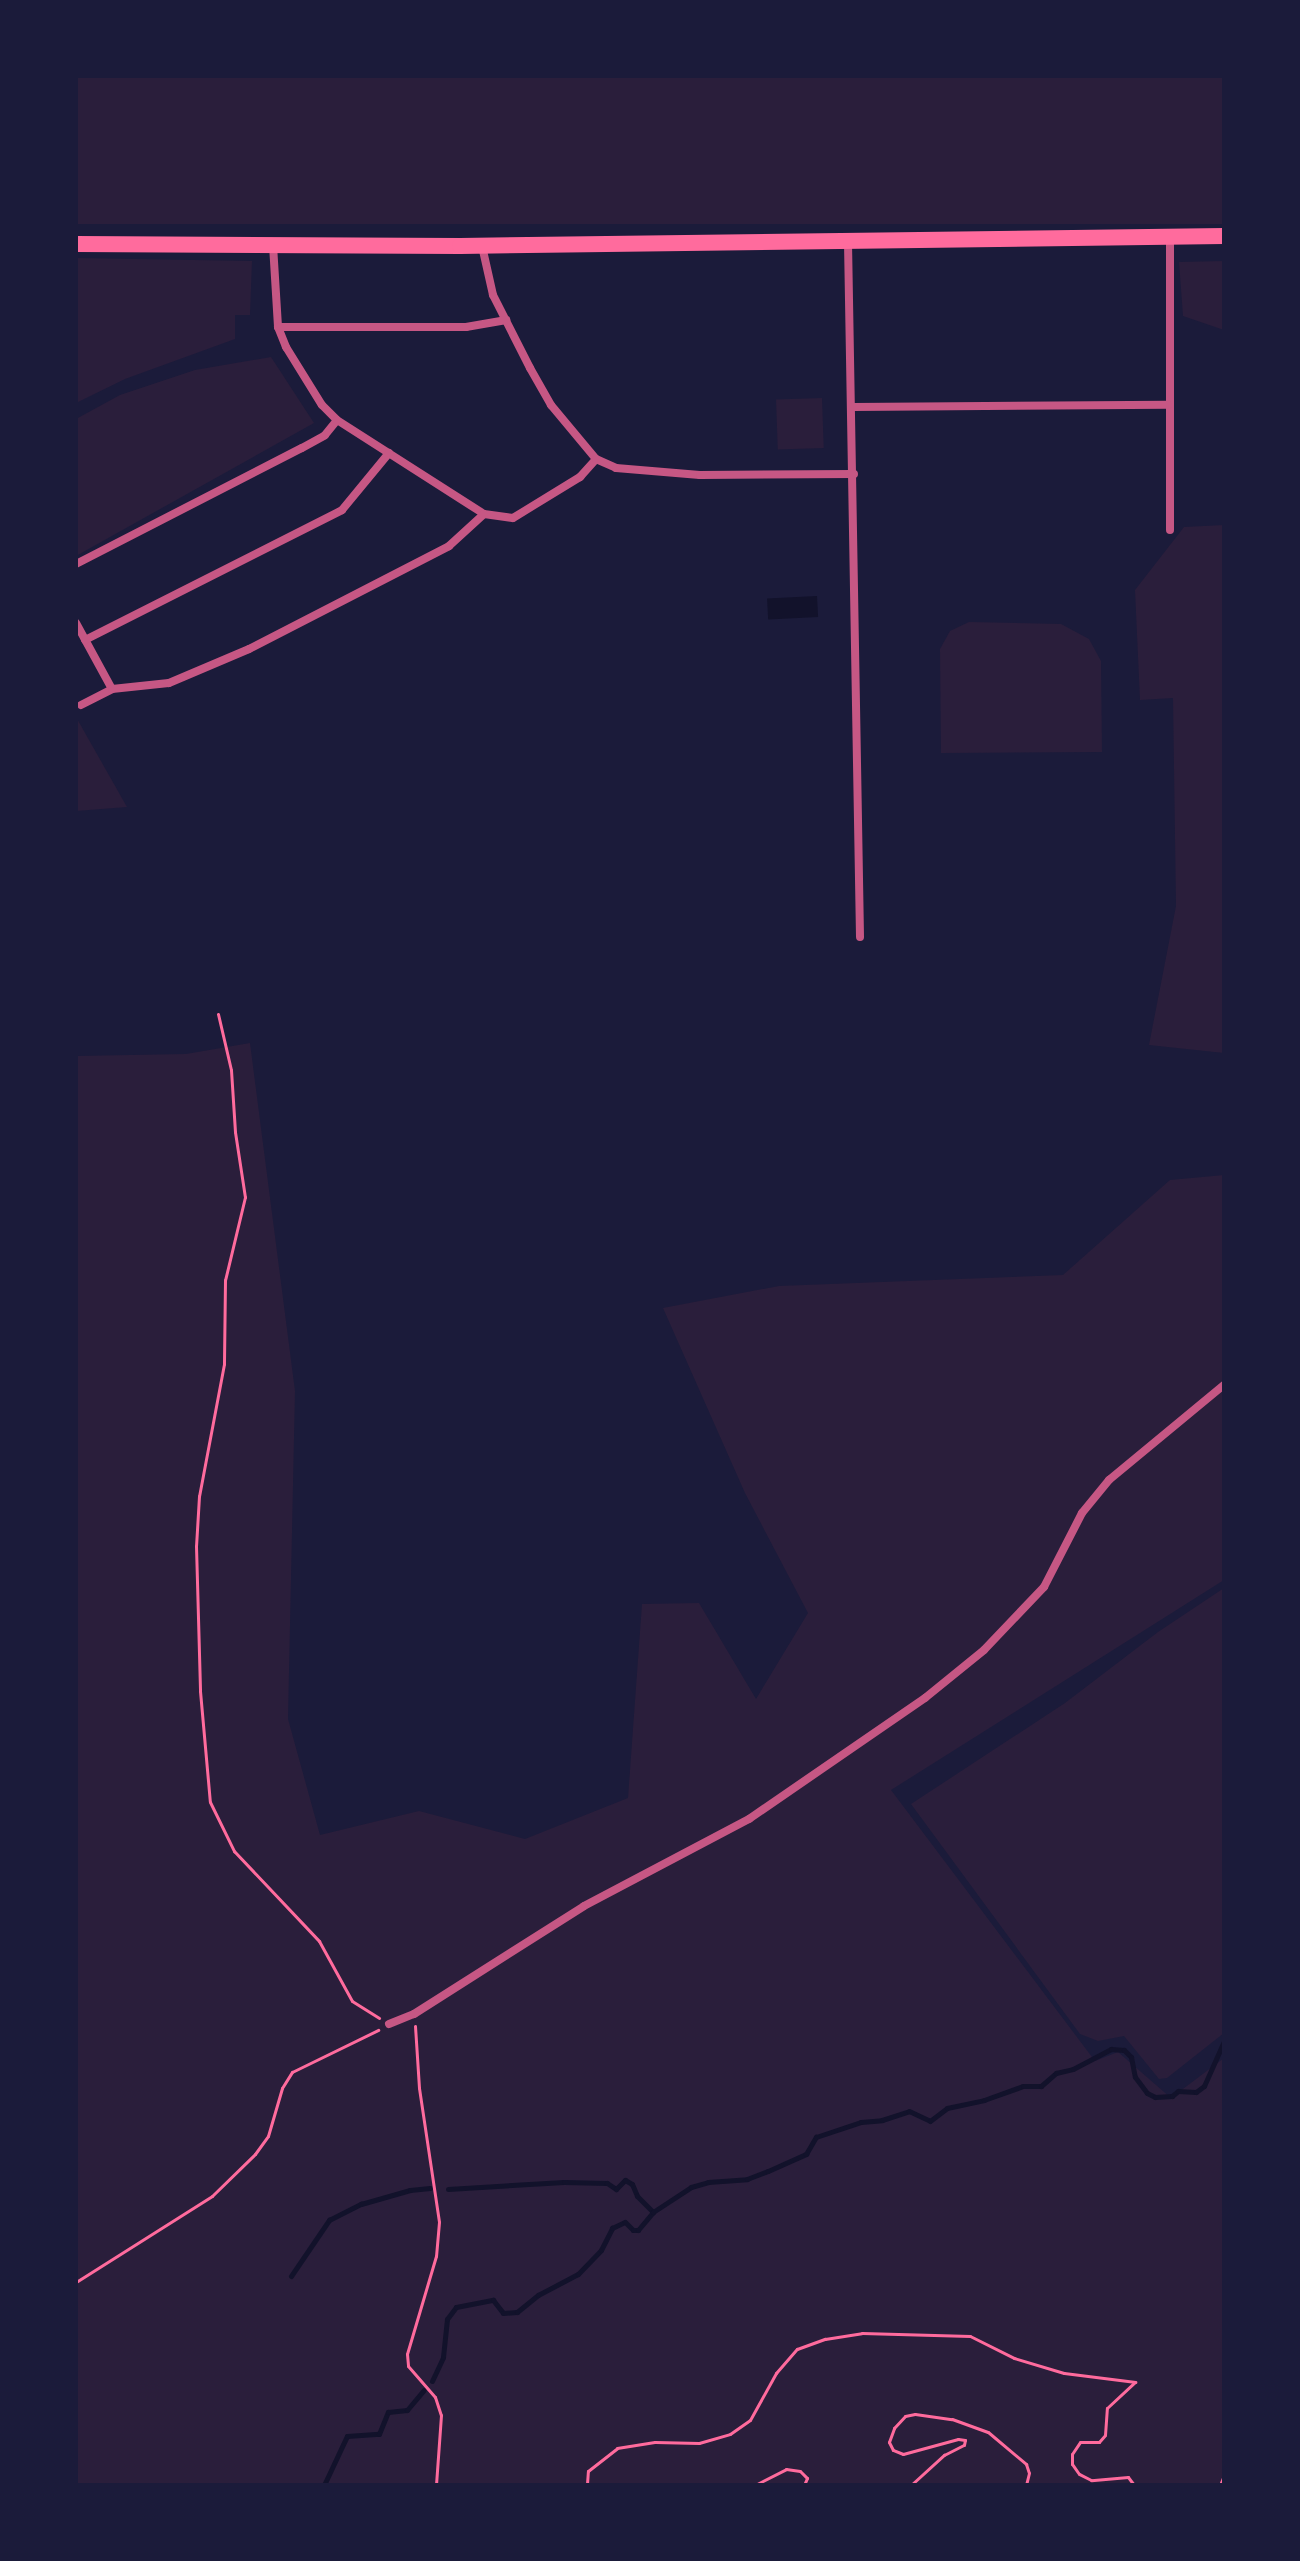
<!DOCTYPE html>
<html>
<head>
<meta charset="utf-8">
<style>
	body { margin:0 }
	#map { position:relative; width:1300px; height:2561px; overflow:hidden; background:#1b1b3a; font-family:Figtree,sans-serif }
	div>[style] { position:absolute }
	[style*='--x'] { left:calc(var(--x)*1px); top:calc(var(--y)*1px); width:calc(var(--w)*1px); rotate:calc(var(--a)*1deg) }
	.green>* { inset:0; background:#2a1e3b; transform-origin:0 0 }
	.water>* { inset:0; background:#12122b; transform-origin:0 0 }
	.stream>* { height:5px; margin:-2.5px; padding:0 2.5px; transform-origin:2.5px; border-radius:2.5px; background:#12122b }
	.path>* { height:3px; margin:-1.5px; padding:0 1.5px; transform-origin:1.5px; border-radius:1.5px; background:#ff6b9d }
	.minor>* { height:8px; margin:-4px; padding:0 4px; transform-origin:4px; border-radius:4px; background:#c65784 }
	.primary>* { height:16px; margin:-8px; padding:0 8px; transform-origin:8px; border-radius:8px; background:#ff6b9d }
	span { translate:-50% -50%; white-space:nowrap; text-align:center; line-height:1.15; -webkit-text-stroke:8px #1b1b3a; paint-order:stroke }
	.frame { position:absolute; inset:0; border:78px solid #1b1b3a; pointer-events:none }
</style>
</head>
<body>
<div id="map">
	<div class="green">
		<i style="left:76px;top:76px;width:1148px;height:148px"></i>
		<i style="clip-path:polygon(76px 258px,252px 261px,250px 315px,235px 315px,235px 339px,125px 379px,76px 403px)"></i>
		<i style="clip-path:polygon(1224px 261px,1224px 330px,1183px 316px,1179px 262px)"></i>
		<i style="clip-path:polygon(271px 357px,314px 423px,76px 556px,76px 419px,120px 395px,195px 370px)"></i>
		<i style="left:822px;top:398px;width:50px;height:46px;rotate:88deg"></i>
		<i style="clip-path:polygon(1224px 525px,1224px 1053px,1149px 1045px,1176px 906px,1173px 698px,1140px 700px,1135px 590px,1184px 527px)"></i>
		<i style="clip-path:polygon(969px 622px,1061px 624px,1089px 639px,1101px 661px,1102px 752px,941px 753px,940px 649px,950px 631px)"></i>
		<i style="clip-path:polygon(76px 717px,127px 807px,76px 811px)"></i>
		<i style="clip-path:polygon(250px 1043px,295px 1391px,288px 1719px,320px 1835px,419px 1811px,525px 1839px,628px 1798px,642px 1604px,699px 1603px,756px 1699px,808px 1613px,745px 1493px,663px 1308px,779px 1286px,1063px 1275px,1170px 1180px,1224px 1175px,1224px 1580px,891px 1790px,1095px 2061px,1118px 2052px,1171px 2098px,1224px 2058px,1224px 2485px,76px 2485px,76px 1056px,186px 1054px)"></i>
		<i style="clip-path:polygon(1224px 1588px,1224px 2033px,1167px 2078px,1159px 2079px,1124px 2036px,1098px 2041px,1080px 2034px,911px 1804px,1065px 1703px,1158px 1632px)"></i>
	</div>
	<div class="water">
		<i style="left:817px;top:596px;width:21px;height:50px;rotate:87deg"></i>
	</div>
	<div class="stream">
		<i style="--x:448;--y:2189;--w:116;--a:-3.5"></i>
		<i style="--x:564;--y:2182;--w:43;--a:1.3"></i>
		<i style="--x:607;--y:2183;--w:11;--a:34"></i>
		<i style="--x:616;--y:2189;--w:13;--a:-45"></i>
		<i style="--x:625;--y:2180;--w:8;--a:30"></i>
		<i style="--x:632;--y:2184;--w:13;--a:67"></i>
		<i style="--x:637;--y:2196;--w:23;--a:45"></i>
		<i style="--x:291;--y:2276;--w:68;--a:-55.8"></i>
		<i style="--x:329;--y:2220;--w:36;--a:-27"></i>
		<i style="--x:361;--y:2204;--w:51;--a:-15.9"></i>
		<i style="--x:410;--y:2190;--w:20;--a:-6"></i>
		<i style="--x:432;--y:2381;--w:26;--a:-65"></i>
		<i style="--x:443;--y:2357;--w:38;--a:-84"></i>
		<i style="--x:447;--y:2319;--w:15;--a:-53"></i>
		<i style="--x:456;--y:2307;--w:38;--a:-11"></i>
		<i style="--x:493;--y:2300;--w:16;--a:52"></i>
		<i style="--x:503;--y:2313;--w:14;--a:-4"></i>
		<i style="--x:517;--y:2312;--w:27;--a:-39"></i>
		<i style="--x:538;--y:2295;--w:45;--a:-27.7"></i>
		<i style="--x:578;--y:2274;--w:33;--a:-46"></i>
		<i style="--x:601;--y:2250;--w:25;--a:-63"></i>
		<i style="--x:612;--y:2228;--w:14;--a:-25"></i>
		<i style="--x:625;--y:2222;--w:11;--a:45"></i>
		<i style="--x:633;--y:2230;--w:5;--a:0"></i>
		<i style="--x:638;--y:2230;--w:23;--a:-50"></i>
		<i style="--x:653;--y:2212;--w:45;--a:-33.3"></i>
		<i style="--x:691;--y:2187;--w:18;--a:-16"></i>
		<i style="--x:708;--y:2182;--w:39;--a:-4"></i>
		<i style="--x:747;--y:2179;--w:22;--a:-21"></i>
		<i style="--x:768;--y:2171;--w:42;--a:-24.1"></i>
		<i style="--x:806;--y:2154;--w:20;--a:-60"></i>
		<i style="--x:816;--y:2137;--w:47;--a:-18.4"></i>
		<i style="--x:861;--y:2122;--w:21;--a:-5"></i>
		<i style="--x:882;--y:2120;--w:28;--a:-18"></i>
		<i style="--x:909;--y:2111;--w:23;--a:25"></i>
		<i style="--x:930;--y:2121;--w:21;--a:-37"></i>
		<i style="--x:947;--y:2108;--w:38;--a:-12"></i>
		<i style="--x:984;--y:2100;--w:41;--a:-19.7"></i>
		<i style="--x:1023;--y:2086;--w:18;--a:0"></i>
		<i style="--x:1041;--y:2086;--w:20;--a:-41"></i>
		<i style="--x:1056;--y:2073;--w:17;--a:-13"></i>
		<i style="--x:1073;--y:2069;--w:43;--a:-27.8"></i>
		<i style="--x:1111;--y:2049;--w:13;--a:4"></i>
		<i style="--x:1124;--y:2050;--w:10;--a:45"></i>
		<i style="--x:1131;--y:2057;--w:20;--a:79"></i>
		<i style="--x:1135;--y:2077;--w:20;--a:53"></i>
		<i style="--x:1147;--y:2093;--w:9;--a:27"></i>
		<i style="--x:1155;--y:2097;--w:17;--a:-3"></i>
		<i style="--x:1172;--y:2096;--w:8;--a:-40"></i>
		<i style="--x:1178;--y:2091;--w:18;--a:3"></i>
		<i style="--x:1196;--y:2092;--w:10;--a:-37"></i>
		<i style="--x:1204;--y:2086;--w:49;--a:-66"></i>
		<i style="--x:324;--y:2485;--w:54;--a:-64.9"></i>
		<i style="--x:347;--y:2436;--w:32;--a:-4"></i>
		<i style="--x:379;--y:2434;--w:24;--a:-68"></i>
		<i style="--x:388;--y:2412;--w:19;--a:-6"></i>
		<i style="--x:407;--y:2410;--w:26;--a:-50"></i>
	</div>
	<div class="path">
		<i style="--x:218;--y:1014;--w:57;--a:76.9"></i>
		<i style="--x:231;--y:1070;--w:62;--a:86.3"></i>
		<i style="--x:235;--y:1132;--w:66;--a:81.3"></i>
		<i style="--x:245;--y:1197;--w:85;--a:103.5"></i>
		<i style="--x:225;--y:1280;--w:84;--a:90.7"></i>
		<i style="--x:224;--y:1364;--w:134;--a:100.7"></i>
		<i style="--x:199;--y:1496;--w:50;--a:93.4"></i>
		<i style="--x:196;--y:1546;--w:145;--a:88.4"></i>
		<i style="--x:200;--y:1691;--w:111;--a:84.9"></i>
		<i style="--x:210;--y:1802;--w:55;--a:63.9"></i>
		<i style="--x:234;--y:1851;--w:124;--a:46.6"></i>
		<i style="--x:319;--y:1941;--w:68;--a:61.2"></i>
		<i style="--x:352;--y:2001;--w:32;--a:32"></i>
		<i style="--x:415;--y:2026;--w:62;--a:86.3"></i>
		<i style="--x:419;--y:2088;--w:135;--a:81.5"></i>
		<i style="--x:439;--y:2222;--w:34;--a:95"></i>
		<i style="--x:436;--y:2256;--w:102;--a:106.5"></i>
		<i style="--x:407;--y:2354;--w:12;--a:85"></i>
		<i style="--x:408;--y:2366;--w:41;--a:48.9"></i>
		<i style="--x:435;--y:2397;--w:19;--a:72"></i>
		<i style="--x:441;--y:2415;--w:70;--a:94.1"></i>
		<i style="--x:76;--y:2282;--w:161;--a:-32.3"></i>
		<i style="--x:212;--y:2196;--w:60;--a:-44.3"></i>
		<i style="--x:255;--y:2154;--w:22;--a:-54"></i>
		<i style="--x:268;--y:2136;--w:50;--a:-73.7"></i>
		<i style="--x:282;--y:2088;--w:19;--a:-58"></i>
		<i style="--x:292;--y:2072;--w:96;--a:-26"></i>
		<i style="--x:605;--y:2485;--w:18;--a:-177"></i>
		<i style="--x:587;--y:2484;--w:13;--a:-86"></i>
		<i style="--x:588;--y:2471;--w:37;--a:-38"></i>
		<i style="--x:617;--y:2448;--w:38;--a:-9"></i>
		<i style="--x:655;--y:2442;--w:44;--a:1.3"></i>
		<i style="--x:699;--y:2443;--w:32;--a:-16"></i>
		<i style="--x:730;--y:2434;--w:24;--a:-35"></i>
		<i style="--x:750;--y:2420;--w:54;--a:-61"></i>
		<i style="--x:776;--y:2373;--w:32;--a:-49"></i>
		<i style="--x:797;--y:2349;--w:30;--a:-20"></i>
		<i style="--x:825;--y:2339;--w:37;--a:-9"></i>
		<i style="--x:862;--y:2333;--w:108;--a:1.6"></i>
		<i style="--x:970;--y:2336;--w:49;--a:26.6"></i>
		<i style="--x:1014;--y:2358;--w:52;--a:16.7"></i>
		<i style="--x:1064;--y:2373;--w:72;--a:7.2"></i>
		<i style="--x:755;--y:2485;--w:35;--a:-27"></i>
		<i style="--x:786;--y:2469;--w:14;--a:8"></i>
		<i style="--x:800;--y:2471;--w:10;--a:45"></i>
		<i style="--x:807;--y:2478;--w:8;--a:113"></i>
		<i style="--x:911;--y:2485;--w:45;--a:-42.3"></i>
		<i style="--x:944;--y:2455;--w:22;--a:-27"></i>
		<i style="--x:964;--y:2445;--w:5;--a:-79"></i>
		<i style="--x:965;--y:2440;--w:7;--a:-172"></i>
		<i style="--x:958;--y:2439;--w:57;--a:164.7"></i>
		<i style="--x:903;--y:2454;--w:11;--a:-158"></i>
		<i style="--x:893;--y:2450;--w:9;--a:-117"></i>
		<i style="--x:889;--y:2442;--w:15;--a:-70"></i>
		<i style="--x:894;--y:2428;--w:16;--a:-47"></i>
		<i style="--x:905;--y:2416;--w:10;--a:-11"></i>
		<i style="--x:915;--y:2414;--w:37;--a:8"></i>
		<i style="--x:952;--y:2419;--w:38;--a:20"></i>
		<i style="--x:988;--y:2432;--w:50;--a:40.1"></i>
		<i style="--x:1026;--y:2464;--w:9;--a:72"></i>
		<i style="--x:1029;--y:2473;--w:12;--a:104"></i>
		<i style="--x:1134;--y:2485;--w:10;--a:-127"></i>
		<i style="--x:1128;--y:2477;--w:37;--a:175"></i>
		<i style="--x:1091;--y:2480;--w:13;--a:-153"></i>
		<i style="--x:1079;--y:2474;--w:12;--a:-125"></i>
		<i style="--x:1072;--y:2464;--w:10;--a:-90"></i>
		<i style="--x:1072;--y:2454;--w:14;--a:-56"></i>
		<i style="--x:1080;--y:2442;--w:19;--a:0"></i>
		<i style="--x:1099;--y:2442;--w:9;--a:-49"></i>
		<i style="--x:1105;--y:2435;--w:27;--a:-86"></i>
		<i style="--x:1107;--y:2408;--w:38;--a:-43"></i>
		<i style="--x:1220;--y:2485;--w:11;--a:-68"></i>
	</div>
	<div class="minor">
		<i style="--x:1170;--y:237;--w:293;--a:90"></i>
		<i style="--x:848;--y:242;--w:695;--a:89.01"></i>
		<i style="--x:273;--y:245;--w:82;--a:86.5"></i>
		<i style="--x:278;--y:327;--w:22;--a:68"></i>
		<i style="--x:286;--y:347;--w:68;--a:58.2"></i>
		<i style="--x:322;--y:405;--w:21;--a:45"></i>
		<i style="--x:337;--y:420;--w:174;--a:32.6"></i>
		<i style="--x:484;--y:514;--w:29;--a:8"></i>
		<i style="--x:513;--y:518;--w:79;--a:-31.5"></i>
		<i style="--x:580;--y:477;--w:24;--a:-48"></i>
		<i style="--x:482;--y:246;--w:50;--a:77.3"></i>
		<i style="--x:493;--y:295;--w:82;--a:63.1"></i>
		<i style="--x:530;--y:368;--w:43;--a:60.4"></i>
		<i style="--x:551;--y:405;--w:70;--a:50.2"></i>
		<i style="--x:596;--y:459;--w:22;--a:24"></i>
		<i style="--x:616;--y:468;--w:84;--a:4.8"></i>
		<i style="--x:700;--y:475;--w:154;--a:-0.4"></i>
		<i style="--x:278;--y:327;--w:188;--a:0"></i>
		<i style="--x:466;--y:327;--w:41;--a:-9.9"></i>
		<i style="--x:853;--y:407;--w:315;--a:-0.4"></i>
		<i style="--x:76;--y:564;--w:254;--a:-27.2"></i>
		<i style="--x:302;--y:448;--w:26;--a:-29"></i>
		<i style="--x:325;--y:435;--w:19;--a:-51"></i>
		<i style="--x:76;--y:623;--w:75;--a:61.4"></i>
		<i style="--x:85;--y:640;--w:288;--a:-26.8"></i>
		<i style="--x:342;--y:510;--w:74;--a:-50.5"></i>
		<i style="--x:81;--y:705;--w:35;--a:-27"></i>
		<i style="--x:112;--y:689;--w:57;--a:-6"></i>
		<i style="--x:169;--y:683;--w:87;--a:-23"></i>
		<i style="--x:249;--y:649;--w:225;--a:-27.2"></i>
		<i style="--x:449;--y:546;--w:47;--a:-42.4"></i>
		<i style="--x:389;--y:2024;--w:27;--a:-22"></i>
		<i style="--x:414;--y:2014;--w:201;--a:-32.4"></i>
		<i style="--x:584;--y:1906;--w:187;--a:-27.8"></i>
		<i style="--x:749;--y:1819;--w:214;--a:-34.5"></i>
		<i style="--x:925;--y:1698;--w:76;--a:-39.1"></i>
		<i style="--x:984;--y:1650;--w:87;--a:-46.4"></i>
		<i style="--x:1044;--y:1587;--w:83;--a:-62.8"></i>
		<i style="--x:1082;--y:1513;--w:43;--a:-50.7"></i>
		<i style="--x:1109;--y:1480;--w:149;--a:-39.6"></i>
	</div>
	<div class="primary">
		<i style="--x:76;--y:244;--w:384;--a:0.3"></i>
		<i style="--x:460;--y:246;--w:764;--a:-0.75"></i>
	</div>
	<div class="frame"></div>
</div>
</body>
</html>
